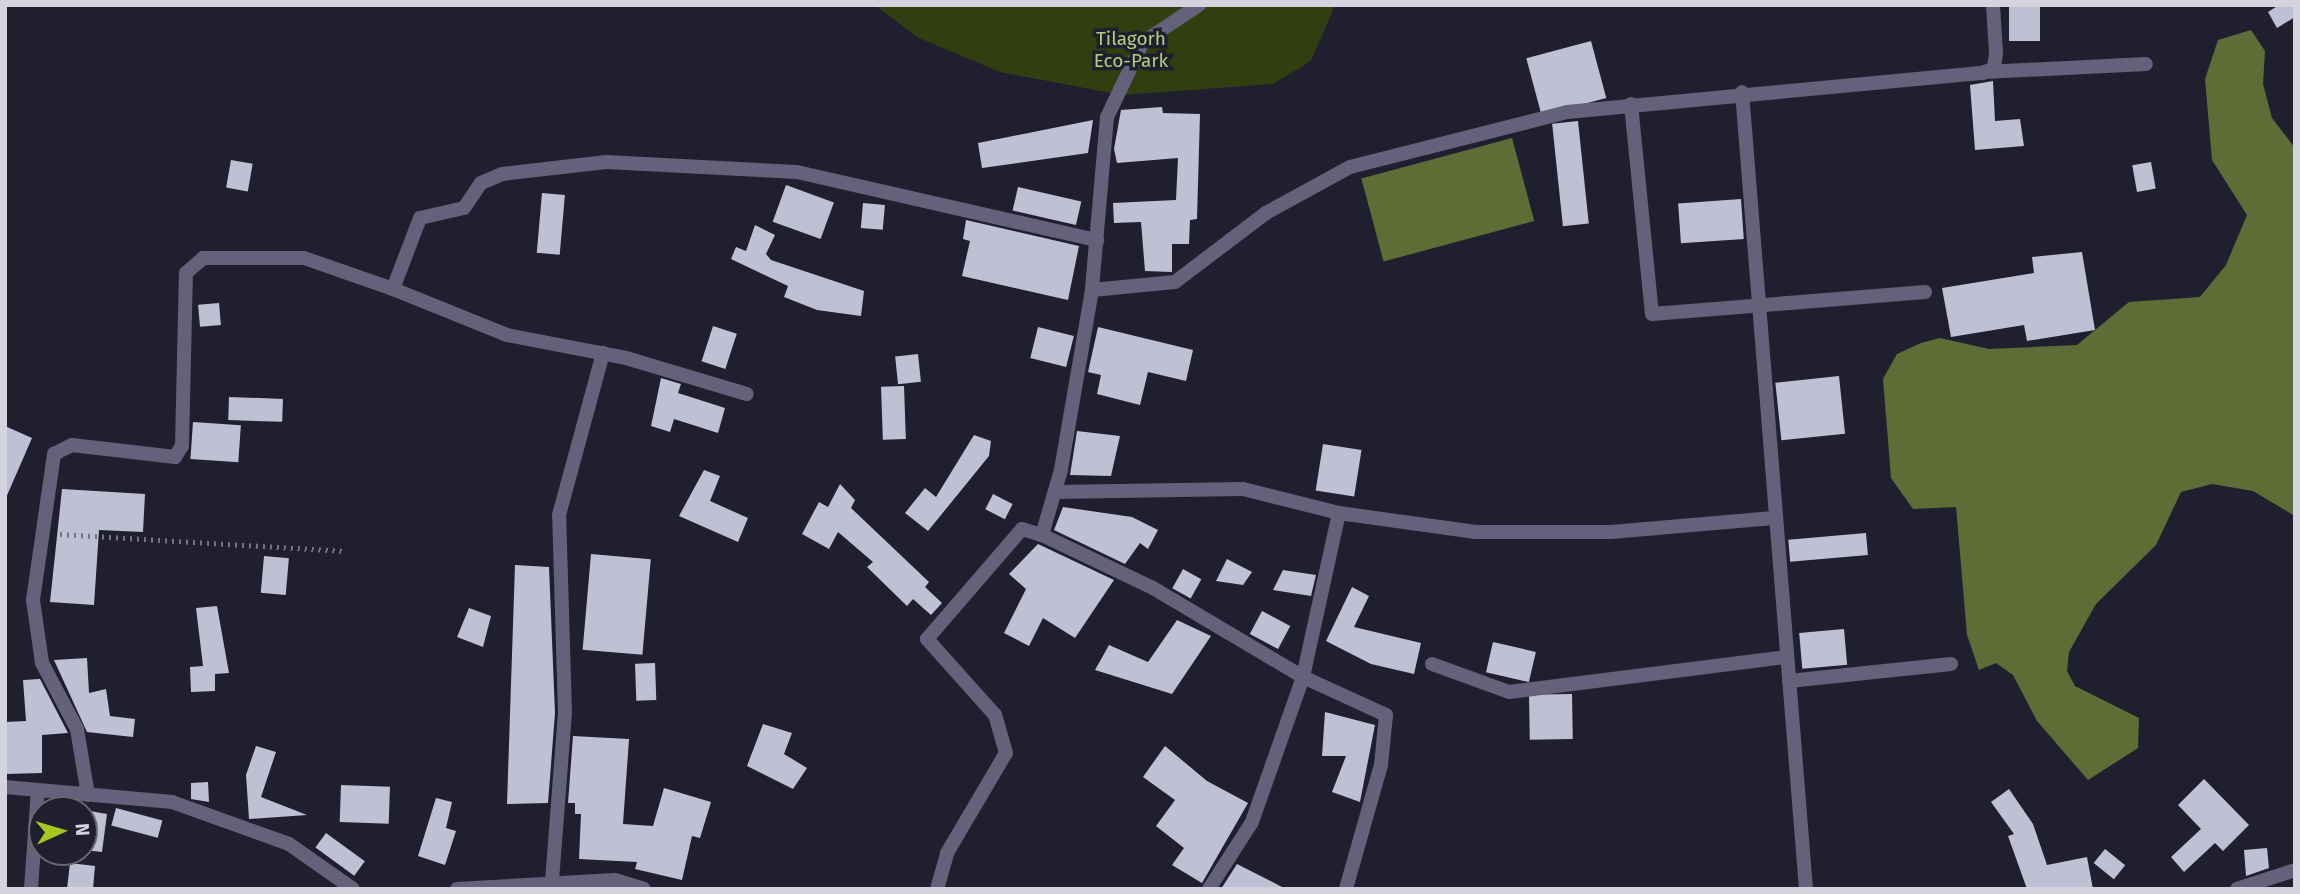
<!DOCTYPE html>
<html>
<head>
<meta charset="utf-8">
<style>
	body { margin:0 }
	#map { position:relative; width:2300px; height:894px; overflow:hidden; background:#201f2f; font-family:"Fira Sans",sans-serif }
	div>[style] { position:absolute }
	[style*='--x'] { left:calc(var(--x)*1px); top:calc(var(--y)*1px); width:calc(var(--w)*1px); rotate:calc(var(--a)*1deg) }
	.green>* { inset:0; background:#333e10 }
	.water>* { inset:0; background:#5e6d35; transform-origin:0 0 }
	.building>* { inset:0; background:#c0c0d4; transform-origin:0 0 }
	.path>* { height:4.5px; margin-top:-2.25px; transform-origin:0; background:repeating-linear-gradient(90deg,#757482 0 2px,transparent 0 7px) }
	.minor>* { height:14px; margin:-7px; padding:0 7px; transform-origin:7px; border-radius:7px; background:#63627a }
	span { translate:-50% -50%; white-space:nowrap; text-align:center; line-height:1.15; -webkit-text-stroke:7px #201f2f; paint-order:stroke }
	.park-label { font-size:19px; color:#b5cc78 }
	.frame { position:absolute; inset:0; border:7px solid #d4d4df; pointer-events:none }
	.north { position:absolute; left:28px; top:796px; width:70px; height:70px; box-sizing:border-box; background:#201f2f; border:2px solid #686775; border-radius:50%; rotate:86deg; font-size:19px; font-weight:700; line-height:28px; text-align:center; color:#d4d4df }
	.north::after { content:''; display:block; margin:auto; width:24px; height:32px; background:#a6c820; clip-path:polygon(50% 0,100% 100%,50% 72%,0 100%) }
</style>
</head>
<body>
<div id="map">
	<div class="green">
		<i style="clip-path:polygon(875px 5px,1335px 5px,1311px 61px,1273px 84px,1122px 95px,1000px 72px,917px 37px)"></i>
	</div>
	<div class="water">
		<i style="clip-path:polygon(2251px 30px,2265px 51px,2263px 84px,2272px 118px,2295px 148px,2295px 516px,2253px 491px,2212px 484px,2181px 492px,2156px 545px,2096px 604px,2069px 652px,2067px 671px,2075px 686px,2139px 718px,2138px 748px,2088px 780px,2037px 721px,2013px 675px,1996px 663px,1979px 670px,1967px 635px,1956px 507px,1913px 509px,1891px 478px,1883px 379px,1897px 354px,1921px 343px,1940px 338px,1989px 349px,2077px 345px,2129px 302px,2200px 297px,2226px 265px,2247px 215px,2212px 160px,2205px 79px,2218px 40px)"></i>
		<i style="left:1512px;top:138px;width:86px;height:156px;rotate:75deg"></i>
	</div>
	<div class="building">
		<i style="left:2009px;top:5px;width:31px;height:36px"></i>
		<i style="clip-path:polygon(2279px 5px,2295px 5px,2295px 17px,2277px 28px,2268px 12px)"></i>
		<i style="left:1591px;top:41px;width:59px;height:67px;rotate:75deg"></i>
		<i style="clip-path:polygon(1993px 81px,1995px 121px,2020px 119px,2024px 146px,1975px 150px,1970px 85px)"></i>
		<i style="clip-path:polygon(1162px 107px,1163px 113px,1200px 114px,1197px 219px,1190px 220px,1189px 244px,1172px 244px,1172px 272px,1145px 271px,1141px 222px,1114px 223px,1113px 203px,1176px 200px,1178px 158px,1117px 163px,1114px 149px,1121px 110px)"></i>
		<i style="clip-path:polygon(1093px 120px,1088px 153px,982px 168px,978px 143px)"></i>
		<i style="left:1578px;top:121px;width:103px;height:26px;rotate:84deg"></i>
		<i style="left:231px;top:160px;width:22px;height:28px;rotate:10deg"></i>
		<i style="left:2151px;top:162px;width:27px;height:19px;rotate:80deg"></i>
		<i style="left:786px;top:185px;width:51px;height:39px;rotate:20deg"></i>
		<i style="left:1018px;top:187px;width:65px;height:24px;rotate:13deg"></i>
		<i style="left:542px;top:193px;width:23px;height:60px;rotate:5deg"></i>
		<i style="left:1741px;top:199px;width:40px;height:63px;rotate:86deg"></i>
		<i style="left:863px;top:203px;width:22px;height:25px;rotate:5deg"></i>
		<i style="clip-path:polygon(966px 220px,1079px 246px,1068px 300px,962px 276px,970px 241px,963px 239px)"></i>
		<i style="clip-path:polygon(755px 225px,775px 235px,766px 254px,771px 260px,864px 291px,861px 316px,817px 310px,784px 297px,788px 286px,731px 259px,736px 247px,746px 251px)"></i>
		<i style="clip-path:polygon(2082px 252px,2095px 330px,2027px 341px,2024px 325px,1951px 337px,1942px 288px,2034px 273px,2032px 257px)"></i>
		<i style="left:219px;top:303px;width:22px;height:21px;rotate:85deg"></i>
		<i style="left:713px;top:326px;width:25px;height:37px;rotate:18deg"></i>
		<i style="left:1038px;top:327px;width:37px;height:32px;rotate:14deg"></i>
		<i style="clip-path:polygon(1098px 327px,1193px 350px,1186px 381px,1148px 372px,1140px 405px,1097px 394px,1101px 375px,1088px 372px)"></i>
		<i style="left:918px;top:354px;width:28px;height:23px;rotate:84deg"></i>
		<i style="left:1839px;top:376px;width:58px;height:64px;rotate:84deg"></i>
		<i style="clip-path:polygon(661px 378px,681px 384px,678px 393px,725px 408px,718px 433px,674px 419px,670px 432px,651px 426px)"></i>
		<i style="left:904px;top:386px;width:53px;height:23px;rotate:88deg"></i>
		<i style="left:229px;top:397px;width:54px;height:23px;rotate:2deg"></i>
		<i style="left:193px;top:422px;width:48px;height:37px;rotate:4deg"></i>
		<i style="clip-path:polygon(5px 426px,32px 438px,5px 500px)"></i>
		<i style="clip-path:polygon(1077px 431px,1120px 436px,1111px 476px,1070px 475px)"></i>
		<i style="clip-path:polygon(974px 435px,991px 441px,989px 456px,928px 531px,905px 513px,925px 488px,936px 497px)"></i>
		<i style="left:1323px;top:444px;width:39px;height:47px;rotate:9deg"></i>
		<i style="clip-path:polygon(704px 470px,720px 476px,710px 501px,748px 518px,738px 542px,679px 516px)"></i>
		<i style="clip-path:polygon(840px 484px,855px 500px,851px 508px,929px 582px,925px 587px,942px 603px,931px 615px,913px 599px,907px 606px,867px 567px,873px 562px,838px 532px,829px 549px,802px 534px,819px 502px,828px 507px)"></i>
		<i style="clip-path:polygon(62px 489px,145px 494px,143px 532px,99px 530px,94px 605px,50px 602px)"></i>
		<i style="left:993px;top:494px;width:22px;height:17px;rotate:27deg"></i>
		<i style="clip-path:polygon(1063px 507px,1132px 517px,1158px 530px,1148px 549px,1140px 543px,1125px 564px,1054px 530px)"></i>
		<i style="left:1866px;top:533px;width:22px;height:78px;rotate:85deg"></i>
		<i style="clip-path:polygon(1038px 544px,1114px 580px,1075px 638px,1043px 618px,1029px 646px,1004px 633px,1026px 589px,1009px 574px)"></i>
		<i style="left:591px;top:554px;width:60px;height:96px;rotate:5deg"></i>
		<i style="left:264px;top:556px;width:25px;height:37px;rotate:5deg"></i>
		<i style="clip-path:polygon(1227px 559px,1252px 572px,1243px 585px,1216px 581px)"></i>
		<i style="clip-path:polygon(515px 565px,549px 567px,555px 713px,548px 803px,507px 804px)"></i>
		<i style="left:1183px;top:569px;width:21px;height:22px;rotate:29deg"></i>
		<i style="clip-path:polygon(1283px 570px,1316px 575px,1311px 596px,1273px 590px)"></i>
		<i style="clip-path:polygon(1352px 587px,1369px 596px,1354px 627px,1421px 643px,1414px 674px,1371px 664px,1326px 641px)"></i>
		<i style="clip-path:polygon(217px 606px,229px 673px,215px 674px,215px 691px,191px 692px,190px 667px,203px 666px,196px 608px)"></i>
		<i style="clip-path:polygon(469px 608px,491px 616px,483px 647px,457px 637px)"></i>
		<i style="left:1262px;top:611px;width:32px;height:26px;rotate:28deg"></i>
		<i style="clip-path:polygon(1177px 620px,1211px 636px,1172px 694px,1095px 670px,1109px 645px,1148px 662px)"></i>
		<i style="left:1844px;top:629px;width:36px;height:45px;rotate:85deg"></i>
		<i style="left:1493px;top:642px;width:44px;height:31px;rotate:13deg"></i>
		<i style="clip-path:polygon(87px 658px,89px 693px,106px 689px,110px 716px,135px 719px,133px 737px,87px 732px,54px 660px)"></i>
		<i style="left:655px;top:663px;width:37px;height:20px;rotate:88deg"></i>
		<i style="clip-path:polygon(40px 679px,68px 733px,42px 735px,42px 773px,5px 774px,5px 722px,26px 721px,23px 680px)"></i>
		<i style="left:1572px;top:694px;width:45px;height:43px;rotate:89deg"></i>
		<i style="clip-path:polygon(1325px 712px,1375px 725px,1360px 802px,1332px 792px,1346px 756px,1322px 756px)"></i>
		<i style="clip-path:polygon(763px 724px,792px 733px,784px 754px,807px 768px,793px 789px,747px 766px)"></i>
		<i style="clip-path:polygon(573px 736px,629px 739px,623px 824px,653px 826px,664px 788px,711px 802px,700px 838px,692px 836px,682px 880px,635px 869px,637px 862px,579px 859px,581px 814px,575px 814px,575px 803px,568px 803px)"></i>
		<i style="clip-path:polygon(256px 746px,276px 752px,261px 797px,307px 815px,249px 819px,246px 775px)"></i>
		<i style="clip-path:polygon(1165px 746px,1207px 781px,1248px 803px,1202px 883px,1172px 865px,1184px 848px,1156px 826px,1175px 800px,1143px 777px)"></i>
		<i style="clip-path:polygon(2204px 779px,2249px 825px,2223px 851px,2215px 843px,2184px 872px,2171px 857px,2201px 829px,2178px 805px)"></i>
		<i style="clip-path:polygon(208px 782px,209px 802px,191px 799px,191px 783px)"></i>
		<i style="left:341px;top:785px;width:49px;height:37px;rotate:2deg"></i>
		<i style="clip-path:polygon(2009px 789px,2033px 824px,2047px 865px,2087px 857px,2093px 889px,2027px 889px,2008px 836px,2014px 834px,1991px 802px)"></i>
		<i style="clip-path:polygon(436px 798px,452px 802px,446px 828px,456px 831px,445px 865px,418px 856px)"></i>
		<i style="left:116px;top:808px;width:48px;height:18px;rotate:15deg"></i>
		<i style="clip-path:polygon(84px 810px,107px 814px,102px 852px,84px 850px)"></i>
		<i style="left:326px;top:833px;width:48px;height:18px;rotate:36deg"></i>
		<i style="clip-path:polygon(2267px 848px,2269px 868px,2246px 876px,2244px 850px)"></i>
		<i style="left:2105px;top:849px;width:26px;height:18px;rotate:39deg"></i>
		<i style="clip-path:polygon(70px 863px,95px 866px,93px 889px,67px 889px)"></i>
		<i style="clip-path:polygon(1237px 864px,1286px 889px,1221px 889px)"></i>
	</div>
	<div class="path">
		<i style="--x:60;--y:534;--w:286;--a:3.4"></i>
	</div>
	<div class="minor">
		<i style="--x:1199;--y:5;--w:67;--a:146.5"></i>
		<i style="--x:1143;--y:42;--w:83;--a:115.6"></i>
		<i style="--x:1107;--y:117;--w:174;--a:95"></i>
		<i style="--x:1092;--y:290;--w:183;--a:99.8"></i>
		<i style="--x:1061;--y:470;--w:68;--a:106.3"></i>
		<i style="--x:1042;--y:535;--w:123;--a:25.5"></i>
		<i style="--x:1153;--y:588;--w:174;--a:30.7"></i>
		<i style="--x:1303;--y:677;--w:154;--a:109.4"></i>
		<i style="--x:1252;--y:822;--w:80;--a:122.7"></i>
		<i style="--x:1984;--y:72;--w:162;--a:-2.8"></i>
		<i style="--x:1742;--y:92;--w:800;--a:85.41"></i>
		<i style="--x:1631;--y:104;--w:211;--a:84.3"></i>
		<i style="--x:1652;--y:314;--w:274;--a:-4.6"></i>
		<i style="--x:393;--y:289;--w:123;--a:22"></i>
		<i style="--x:507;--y:335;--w:121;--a:10.9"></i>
		<i style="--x:626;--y:358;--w:126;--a:16.6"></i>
		<i style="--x:1092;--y:290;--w:83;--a:-5.5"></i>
		<i style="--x:1175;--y:282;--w:114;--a:-37.2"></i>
		<i style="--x:1266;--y:213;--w:96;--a:-28.7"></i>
		<i style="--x:1350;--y:167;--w:224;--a:-14.2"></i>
		<i style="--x:1567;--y:112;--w:418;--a:-5.4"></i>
		<i style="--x:1983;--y:73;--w:12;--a:-24"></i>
		<i style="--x:1994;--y:68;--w:15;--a:-82"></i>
		<i style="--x:1996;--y:53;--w:48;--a:-93.6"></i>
		<i style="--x:1055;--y:492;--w:188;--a:-0.9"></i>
		<i style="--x:1243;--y:489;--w:99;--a:14"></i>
		<i style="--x:1339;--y:513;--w:138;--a:7.9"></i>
		<i style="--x:1476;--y:532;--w:135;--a:0"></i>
		<i style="--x:1611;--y:532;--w:163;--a:-4.9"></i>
		<i style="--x:1339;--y:513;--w:168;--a:102.4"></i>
		<i style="--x:1303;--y:677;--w:91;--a:24.6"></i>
		<i style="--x:1386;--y:715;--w:50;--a:95.7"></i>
		<i style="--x:1381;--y:765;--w:129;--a:105.8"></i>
		<i style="--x:1432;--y:664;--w:82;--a:20"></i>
		<i style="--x:1509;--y:692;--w:279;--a:-7.2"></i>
		<i style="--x:1789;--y:681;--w:163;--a:-6"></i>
		<i style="--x:5;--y:787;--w:168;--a:5.1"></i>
		<i style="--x:172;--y:802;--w:124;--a:19.7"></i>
		<i style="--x:289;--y:844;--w:78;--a:35.1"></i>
		<i style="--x:88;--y:795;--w:67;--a:-99.5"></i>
		<i style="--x:77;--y:729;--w:75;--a:-117.9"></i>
		<i style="--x:42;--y:663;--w:64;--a:-98.1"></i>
		<i style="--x:33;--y:600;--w:148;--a:-81.8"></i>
		<i style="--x:54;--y:454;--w:20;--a:-27"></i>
		<i style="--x:72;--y:445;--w:104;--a:6.6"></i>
		<i style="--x:175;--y:457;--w:13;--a:-58"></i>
		<i style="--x:182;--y:446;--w:173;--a:-88.7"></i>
		<i style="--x:186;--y:273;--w:23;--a:-41"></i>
		<i style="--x:203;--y:258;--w:101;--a:0"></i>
		<i style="--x:304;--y:258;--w:94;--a:19.2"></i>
		<i style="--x:393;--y:289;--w:76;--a:-69.2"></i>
		<i style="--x:420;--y:218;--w:45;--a:-12.8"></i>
		<i style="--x:464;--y:208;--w:30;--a:-56"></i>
		<i style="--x:481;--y:183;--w:23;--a:-23"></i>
		<i style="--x:502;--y:174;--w:105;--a:-6.6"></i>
		<i style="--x:606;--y:162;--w:191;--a:3"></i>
		<i style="--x:797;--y:172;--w:308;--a:12.8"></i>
		<i style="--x:552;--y:881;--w:169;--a:-85.6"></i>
		<i style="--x:565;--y:713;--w:198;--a:-91.7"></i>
		<i style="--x:559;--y:515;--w:168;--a:-74.8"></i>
		<i style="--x:31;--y:889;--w:99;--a:-86"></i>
		<i style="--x:457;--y:889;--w:158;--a:-3.3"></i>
		<i style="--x:615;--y:880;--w:30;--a:17"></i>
		<i style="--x:937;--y:889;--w:37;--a:-74"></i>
		<i style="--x:947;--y:853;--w:116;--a:-59.5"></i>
		<i style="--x:1006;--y:753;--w:40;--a:-106"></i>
		<i style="--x:995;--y:715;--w:102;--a:-131.8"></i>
		<i style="--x:927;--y:639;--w:145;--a:-49.2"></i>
		<i style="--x:1022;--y:529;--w:21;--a:17"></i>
		<i style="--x:2237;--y:889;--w:61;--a:-18.1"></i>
	</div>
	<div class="park-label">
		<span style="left:1131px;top:50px">Tilagorh<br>Eco-Park</span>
	</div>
	<div class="frame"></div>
	<div class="north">N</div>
</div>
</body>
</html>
